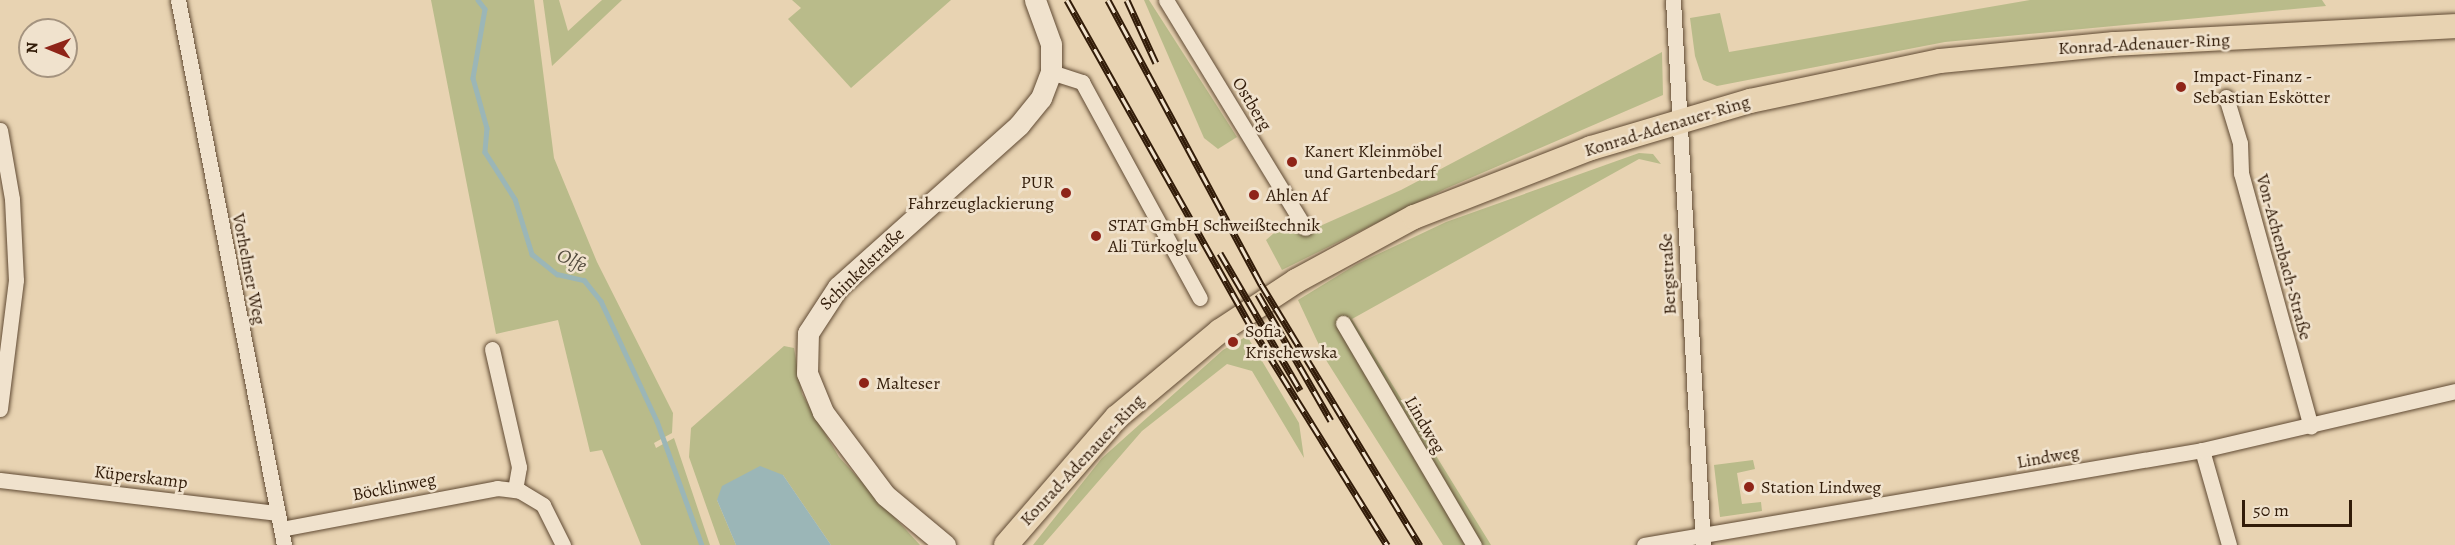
<!DOCTYPE html>
<html>
<head>
<meta charset="utf-8">
<style>
	body { margin:0 }
	#map { position:relative; width:2455px; height:545px; overflow:hidden; background:#e8d3b2; font-family:Alegreya,serif }
	div>[style] { position:absolute }
	[style*='--x'] { left:calc(var(--x)*1px); top:calc(var(--y)*1px); width:calc(var(--w)*1px); rotate:calc(var(--a)*1deg) }
	.green>* { inset:0; background:#b9bb8a }
	.water>* { inset:0; background:#9bb6b7 }
	.stream>* { height:4.5px; margin:-2.25px; padding:0 2.25px; transform-origin:2.25px; border-radius:2.25px; background:#9bb6b7 }
	.roads { filter:drop-shadow(0 0 2px #604a33) drop-shadow(0 0 2px #604a33) }
	.street>* { height:15px; margin:-7.5px; padding:0 7.5px; transform-origin:7.5px; border-radius:7.5px; background:#f0e2cd }
	.secondary>* { height:21px; margin:-10.5px; padding:0 10.5px; transform-origin:10.5px; border-radius:10.5px; background:#f0e2cd }
	.primary>* { height:24px; margin:-12px; padding:0 12px; transform-origin:12px; border-radius:12px; background:#e8d3b2 }
	.rail>* { height:7px; margin-top:-3.5px; transform-origin:0; background:repeating-linear-gradient(90deg,#f0e2cd 0 14px,#321c09 0 28px); box-sizing:border-box; border-block:2px solid #321c09 }
	.dots>* { width:16px; height:16px; translate:-50% -50%; box-sizing:border-box; border:3px solid #f0e2cd; border-radius:50% }
	span { translate:-50% -50%; white-space:nowrap; text-align:center; line-height:1.15; -webkit-text-stroke:5px #f0e2cd; paint-order:stroke }
	.street-label { font-size:18px; color:#321c09 }
	.poi-label { font-size:18px; color:#321c09 }
	.left { translate:0 -50%; text-align:left }
	.right { translate:-100% -50%; text-align:right }
	.water-label { font-size:20px; color:#524a3d; font-style:italic }
	.north { position:absolute; left:18px; top:18px; width:60px; height:60px; box-sizing:border-box; background:#f0e2cd; border:2px solid #a4937f; border-radius:50%; rotate:271deg; font-size:16px; font-weight:700; line-height:24px; text-align:center; color:#321c09 }
	.north::after { content:''; display:block; margin:auto; width:21px; height:27px; background:#8f2418; clip-path:polygon(50% 0,100% 100%,50% 72%,0 100%) }
	.scale { position:absolute; left:2242px; top:500px; width:110px; height:27px; box-sizing:border-box; border:3px solid #321c09; border-top:0; padding-left:8px; font-size:18px; line-height:21px; white-space:nowrap; color:#321c09; -webkit-text-stroke:4px #f0e2cd; paint-order:stroke }
</style>
</head>
<body>
<div id="map">
	<div class="green">
		<i style="clip-path:polygon(431px 0,534px 0,554px 158px,597px 262px,673px 413px,672px 433px,654px 443px,656px 448px,674px 438px,710px 545px,641px 545px,602px 450px,590px 452px,558px 320px,496px 334px)"></i>
		<i style="clip-path:polygon(543px 0,559px 0,568px 31px,602px 0,622px 0,552px 66px)"></i>
		<i style="clip-path:polygon(792px 0,951px 0,851px 88px,788px 19px,801px 8px)"></i>
		<i style="clip-path:polygon(1144px 0,1149px 0,1237px 137px,1218px 149px,1204px 138px)"></i>
		<i style="clip-path:polygon(2030px 0,2322px 0,2326px 6px,1945px 42px,1717px 86px,1703px 80px,1695px 56px,1690px 18px,1720px 13px,1729px 52px)"></i>
		<i style="clip-path:polygon(1662px 52px,1663px 95px,1445px 189px,1282px 270px,1266px 240px,1289px 220px,1296px 232px,1320px 226px,1401px 190px)"></i>
		<i style="clip-path:polygon(1639px 153px,1653px 154px,1661px 164px,1639px 159px,1352px 319px,1491px 545px,1443px 545px,1326px 360px,1298px 300px,1357px 264px,1446px 222px)"></i>
		<i style="clip-path:polygon(1247px 336px,1299px 423px,1304px 458px,1252px 371px,1227px 364px,1142px 431px,1043px 545px,1033px 545px,1102px 458px,1223px 350px)"></i>
		<i style="clip-path:polygon(784px 346px,794px 348px,802px 394px,839px 457px,920px 545px,831px 545px,783px 475px,717px 500px,736px 545px,720px 545px,689px 457px,691px 428px)"></i>
		<i style="clip-path:polygon(1753px 460px,1755px 469px,1737px 473px,1742px 504px,1761px 502px,1762px 511px,1720px 517px,1714px 465px)"></i>
	</div>
	<div class="water">
		<i style="clip-path:polygon(760px 466px,783px 475px,831px 545px,736px 545px,717px 500px,722px 486px)"></i>
	</div>
	<div class="stream">
		<i style="--x:478;--y:0;--w:11;--a:52"></i>
		<i style="--x:485;--y:9;--w:70;--a:99.9"></i>
		<i style="--x:473;--y:78;--w:52;--a:74.4"></i>
		<i style="--x:487;--y:128;--w:24;--a:95"></i>
		<i style="--x:485;--y:152;--w:56;--a:57.4"></i>
		<i style="--x:515;--y:199;--w:58;--a:72.8"></i>
		<i style="--x:532;--y:254;--w:32;--a:39"></i>
		<i style="--x:557;--y:274;--w:28;--a:13"></i>
		<i style="--x:584;--y:280;--w:27;--a:51"></i>
		<i style="--x:601;--y:301;--w:132;--a:65"></i>
		<i style="--x:657;--y:421;--w:132;--a:70.1"></i>
	</div>
	<div class="roads">
		<div class="street">
			<i style="--x:178;--y:0;--w:555;--a:78.99"></i>
			<i style="--x:1166;--y:0;--w:267;--a:58.6"></i>
			<i style="--x:1673;--y:0;--w:546;--a:86.85"></i>
			<i style="--x:1051;--y:72;--w:33;--a:18"></i>
			<i style="--x:1082;--y:82;--w:246;--a:61.4"></i>
			<i style="--x:2226;--y:97;--w:48;--a:73.1"></i>
			<i style="--x:2240;--y:143;--w:30;--a:88"></i>
			<i style="--x:2241;--y:173;--w:263;--a:74.6"></i>
			<i style="--x:0;--y:130;--w:70;--a:80.1"></i>
			<i style="--x:12;--y:199;--w:81;--a:87.2"></i>
			<i style="--x:16;--y:280;--w:130;--a:97.1"></i>
			<i style="--x:1343;--y:323;--w:258;--a:59.5"></i>
			<i style="--x:492;--y:349;--w:121;--a:77.1"></i>
			<i style="--x:519;--y:467;--w:23;--a:100"></i>
			<i style="--x:2202;--y:450;--w:99;--a:74.1"></i>
			<i style="--x:0;--y:480;--w:280;--a:6.8"></i>
			<i style="--x:281;--y:529;--w:220;--a:-10.7"></i>
			<i style="--x:497;--y:488;--w:23;--a:7"></i>
			<i style="--x:520;--y:491;--w:27;--a:31"></i>
			<i style="--x:543;--y:505;--w:45;--a:63.4"></i>
			<i style="--x:1644;--y:545;--w:566;--a:-9.66"></i>
			<i style="--x:2202;--y:450;--w:260;--a:-13.1"></i>
		</div>
		<div class="secondary">
			<i style="--x:945;--y:545;--w:78;--a:-140.2"></i>
			<i style="--x:885;--y:495;--w:104;--a:-126.8"></i>
			<i style="--x:823;--y:412;--w:42;--a:-112.3"></i>
			<i style="--x:807;--y:373;--w:40;--a:-88.6"></i>
			<i style="--x:808;--y:333;--w:55;--a:-56.9"></i>
			<i style="--x:838;--y:287;--w:243;--a:-41.8"></i>
			<i style="--x:1019;--y:125;--w:35;--a:-51"></i>
			<i style="--x:1041;--y:98;--w:28;--a:-69"></i>
			<i style="--x:1051;--y:72;--w:28;--a:-90"></i>
			<i style="--x:1051;--y:44;--w:47;--a:-110"></i>
		</div>
		<div class="primary">
			<i style="--x:1006;--y:545;--w:169;--a:-49.1"></i>
			<i style="--x:1117;--y:417;--w:134;--a:-39.9"></i>
			<i style="--x:1220;--y:331;--w:91;--a:-33.3"></i>
			<i style="--x:1296;--y:281;--w:134;--a:-28.5"></i>
			<i style="--x:1414;--y:217;--w:190;--a:-21.3"></i>
			<i style="--x:1591;--y:148;--w:166;--a:-16.5"></i>
			<i style="--x:1750;--y:101;--w:194;--a:-11.9"></i>
			<i style="--x:1940;--y:61;--w:175;--a:-5.6"></i>
			<i style="--x:2114;--y:44;--w:341;--a:-3"></i>
		</div>
	</div>
	<div class="rail">
		<i style="--x:1067;--y:0;--w:377;--a:60.6"></i>
		<i style="--x:1252;--y:328;--w:256;--a:58.1"></i>
		<i style="--x:1108;--y:0;--w:323;--a:61.7"></i>
		<i style="--x:1261;--y:284;--w:306;--a:58.7"></i>
		<i style="--x:1127;--y:0;--w:69;--a:65.3"></i>
		<i style="--x:1220;--y:253;--w:159;--a:59.7"></i>
		<i style="--x:1258;--y:294;--w:146;--a:60.1"></i>
	</div>
	<div class="dots">
		<i style="left:2181px;top:87px;background:#8f2418"></i>
		<i style="left:1292px;top:162px;background:#8f2418"></i>
		<i style="left:1066px;top:193px;background:#8f2418"></i>
		<i style="left:1254px;top:195px;background:#8f2418"></i>
		<i style="left:1096px;top:236px;background:#8f2418"></i>
		<i style="left:1233px;top:342px;background:#8f2418"></i>
		<i style="left:864px;top:383px;background:#8f2418"></i>
		<i style="left:1749px;top:487px;background:#8f2418"></i>
	</div>
	<div class="street-label">
		<span style="left:2144px;top:44px;rotate:-3deg">Konrad-Adenauer-Ring</span>
		<span style="left:1252px;top:104px;rotate:59deg">Ostberg</span>
		<span style="left:1667px;top:126px;rotate:-17deg">Konrad-Adenauer-Ring</span>
		<span style="left:2284px;top:257px;rotate:75deg">Von-Achenbach-Straße</span>
		<span style="left:249px;top:269px;rotate:79deg">Vorhelmer Weg</span>
		<span style="left:862px;top:269px;rotate:-44deg">Schinkelstraße</span>
		<span style="left:1668px;top:274px;rotate:-93deg">Bergstraße</span>
		<span style="left:1425px;top:425px;rotate:60deg">Lindweg</span>
		<span style="left:2048px;top:457px;rotate:-10deg">Lindweg</span>
		<span style="left:1082px;top:460px;rotate:-47deg">Konrad-Adenauer-Ring</span>
		<span style="left:141px;top:477px;rotate:7deg">Küperskamp</span>
		<span style="left:394px;top:487px;rotate:-11deg">Böcklinweg</span>
	</div>
	<div class="poi-label">
		<span class="left" style="left:2193px;top:87px">Impact-Finanz -<br>Sebastian Eskötter</span>
		<span class="left" style="left:1304px;top:162px">Kanert Kleinmöbel<br>und Gartenbedarf</span>
		<span class="right" style="left:1054px;top:193px">PUR<br>Fahrzeuglackierung</span>
		<span class="left" style="left:1266px;top:195px">Ahlen Af</span>
		<span class="left" style="left:1108px;top:236px">STAT GmbH Schweißtechnik<br>Ali Türkoglu</span>
		<span class="left" style="left:1245px;top:342px">Sofia<br>Krischewska</span>
		<span class="left" style="left:876px;top:383px">Malteser</span>
		<span class="left" style="left:1761px;top:487px">Station Lindweg</span>
	</div>
	<div class="water-label">
		<span style="left:572px;top:260px;rotate:26deg">Olfe</span>
	</div>
	<div class="north">N</div>
	<div class="scale">50 m</div>
</div>
</body>
</html>
